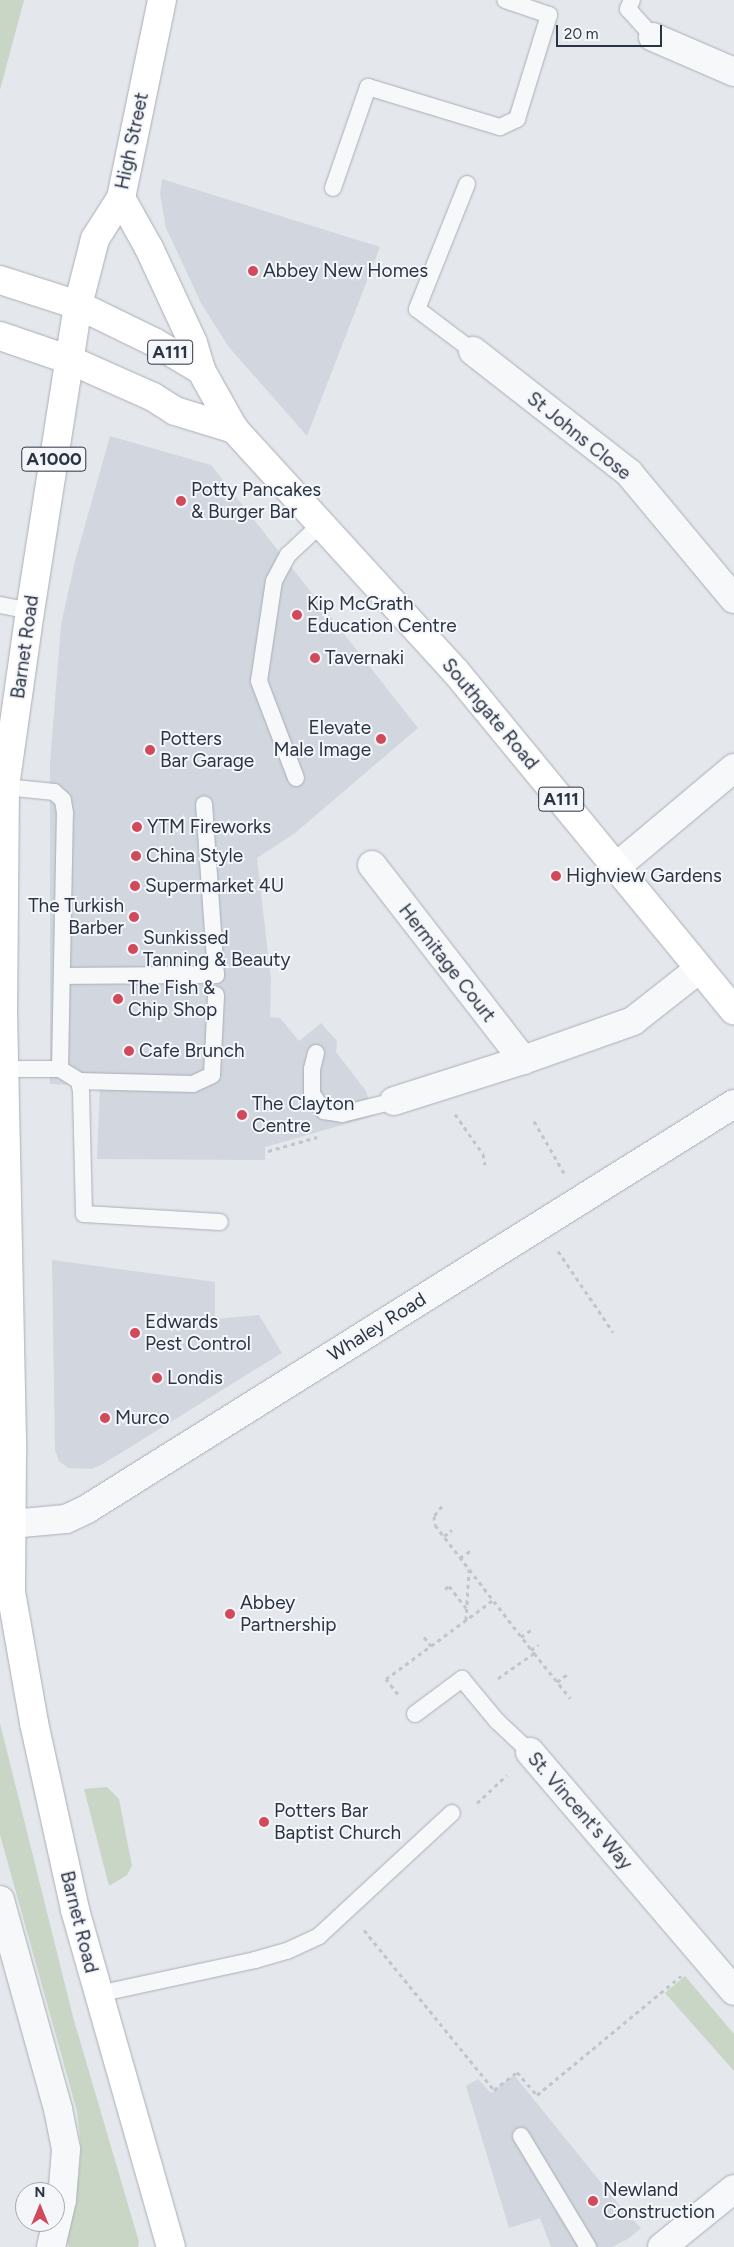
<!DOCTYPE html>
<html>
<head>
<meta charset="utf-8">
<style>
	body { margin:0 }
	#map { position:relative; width:734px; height:2247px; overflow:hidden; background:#e4e7ec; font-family:Figtree,sans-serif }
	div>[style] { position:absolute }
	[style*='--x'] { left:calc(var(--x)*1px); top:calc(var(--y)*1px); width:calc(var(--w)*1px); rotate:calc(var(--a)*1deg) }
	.built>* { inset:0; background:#d2d6de }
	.green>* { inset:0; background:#c9d6c5 }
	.path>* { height:3px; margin-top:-1.5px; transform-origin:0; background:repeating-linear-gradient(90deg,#c2c5cb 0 4px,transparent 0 8px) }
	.roads { filter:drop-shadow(0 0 1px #a9aeb7) drop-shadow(0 0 1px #a9aeb7) }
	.lane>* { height:16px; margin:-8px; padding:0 8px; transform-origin:8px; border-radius:8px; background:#f7f8fa }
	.street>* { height:28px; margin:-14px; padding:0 14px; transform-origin:14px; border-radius:14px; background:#f7f8fa }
	.secondary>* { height:28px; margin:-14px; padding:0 14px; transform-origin:14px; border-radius:14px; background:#fff }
	.primary>* { height:28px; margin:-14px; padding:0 14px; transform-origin:14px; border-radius:14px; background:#fff }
	.dots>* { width:14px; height:14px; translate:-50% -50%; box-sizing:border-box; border:2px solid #f4f6f9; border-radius:50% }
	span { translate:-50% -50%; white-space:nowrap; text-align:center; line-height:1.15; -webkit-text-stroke:4px #f4f6f9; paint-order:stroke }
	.shield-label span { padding:1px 4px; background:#f4f6f9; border:1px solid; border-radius:4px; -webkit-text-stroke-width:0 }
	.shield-label { font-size:18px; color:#2b3445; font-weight:700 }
	.street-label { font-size:19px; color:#2b3445 }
	.poi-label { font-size:19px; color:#2b3445 }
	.left { translate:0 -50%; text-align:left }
	.right { translate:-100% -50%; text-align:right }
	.north { position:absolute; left:15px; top:2182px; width:50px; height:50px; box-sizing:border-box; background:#f4f6f9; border:1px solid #a4a8b1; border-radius:50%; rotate:0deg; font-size:14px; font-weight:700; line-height:20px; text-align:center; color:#2b3445 }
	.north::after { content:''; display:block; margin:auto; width:18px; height:22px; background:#d1495b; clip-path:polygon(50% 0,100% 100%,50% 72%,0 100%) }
	.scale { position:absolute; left:556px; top:25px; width:106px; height:22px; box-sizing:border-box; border:2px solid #2b3445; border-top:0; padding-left:6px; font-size:15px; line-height:18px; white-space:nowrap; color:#2b3445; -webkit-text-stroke:4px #f4f6f9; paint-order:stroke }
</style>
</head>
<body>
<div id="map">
	<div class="built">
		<i style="clip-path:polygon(162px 179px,380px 247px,307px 436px,228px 346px,201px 303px,166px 228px,160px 194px)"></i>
		<i style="clip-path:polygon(110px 436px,211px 465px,418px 728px,295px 833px,257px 858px,271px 980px,270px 1017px,280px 1018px,299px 1041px,321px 1023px,337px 1041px,336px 1052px,366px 1091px,374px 1116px,265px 1147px,265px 1160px,97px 1159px,100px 1086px,50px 1084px,50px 763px,61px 625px,75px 561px)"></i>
		<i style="clip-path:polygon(52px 1260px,215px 1282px,215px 1319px,259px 1315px,282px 1353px,103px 1464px,91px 1469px,68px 1468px,59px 1461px,55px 1450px)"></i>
		<i style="clip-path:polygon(514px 2075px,624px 2211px,641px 2228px,628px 2239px,612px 2247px,551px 2247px,540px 2218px,509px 2228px,466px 2086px,478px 2079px,491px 2093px)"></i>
	</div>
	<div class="green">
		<i style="clip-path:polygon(0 0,24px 0,0 90px)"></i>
		<i style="clip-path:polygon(0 1723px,73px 2017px,139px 2242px,138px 2247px,69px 2247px,65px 2239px,79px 2175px,81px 2148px,77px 2111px,0 1835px)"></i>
		<i style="clip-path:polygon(107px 1787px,119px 1799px,132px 1866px,127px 1875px,109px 1886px,84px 1789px)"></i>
		<i style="clip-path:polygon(685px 1976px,734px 2034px,734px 2071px,665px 1993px)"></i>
	</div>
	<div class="path">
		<i style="--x:455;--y:1114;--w:49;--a:55"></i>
		<i style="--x:483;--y:1154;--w:11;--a:80"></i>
		<i style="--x:534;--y:1121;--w:60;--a:60"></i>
		<i style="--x:268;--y:1151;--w:51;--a:-15.9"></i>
		<i style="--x:558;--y:1251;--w:98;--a:55.8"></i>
		<i style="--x:442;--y:1506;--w:13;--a:129"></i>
		<i style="--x:434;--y:1516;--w:9;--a:84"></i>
		<i style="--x:435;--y:1525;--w:162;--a:52.3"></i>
		<i style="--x:534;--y:1653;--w:45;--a:144.9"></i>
		<i style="--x:444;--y:1536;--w:10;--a:-37"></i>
		<i style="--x:460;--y:1558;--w:16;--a:-35"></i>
		<i style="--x:445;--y:1589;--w:5;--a:-37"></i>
		<i style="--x:449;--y:1586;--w:28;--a:52"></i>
		<i style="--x:466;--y:1620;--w:51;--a:-86.6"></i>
		<i style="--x:424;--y:1637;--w:11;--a:52"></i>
		<i style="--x:521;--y:1637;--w:16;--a:-35"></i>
		<i style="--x:531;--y:1650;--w:9;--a:-36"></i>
		<i style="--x:534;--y:1653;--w:58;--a:51.3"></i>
		<i style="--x:557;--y:1682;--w:15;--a:-37"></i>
		<i style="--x:398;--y:1694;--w:19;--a:-129"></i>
		<i style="--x:386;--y:1679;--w:133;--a:-36.4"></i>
		<i style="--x:477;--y:1803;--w:41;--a:-43"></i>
		<i style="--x:364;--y:1930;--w:206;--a:50.9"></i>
		<i style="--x:494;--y:2090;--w:29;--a:-38"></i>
		<i style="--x:517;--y:2072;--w:30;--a:49"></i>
		<i style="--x:537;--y:2095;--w:187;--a:-39.6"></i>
	</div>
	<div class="roads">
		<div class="lane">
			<i style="--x:632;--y:0;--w:10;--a:114"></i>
			<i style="--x:628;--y:9;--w:38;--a:48"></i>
			<i style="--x:467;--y:184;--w:135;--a:111.8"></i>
			<i style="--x:417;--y:309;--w:70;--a:36.9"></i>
			<i style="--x:333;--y:188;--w:107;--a:-70.9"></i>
			<i style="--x:368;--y:87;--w:138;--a:16.9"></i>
			<i style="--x:500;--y:127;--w:19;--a:-25"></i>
			<i style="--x:517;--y:119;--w:109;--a:-72.9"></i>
			<i style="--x:549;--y:15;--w:46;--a:-161.2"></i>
			<i style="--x:0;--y:605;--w:31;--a:11"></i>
			<i style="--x:296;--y:778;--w:104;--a:-110.9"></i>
			<i style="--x:259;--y:681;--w:101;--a:-81.5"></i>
			<i style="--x:274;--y:581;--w:30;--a:-62"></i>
			<i style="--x:288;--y:555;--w:45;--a:-43.2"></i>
			<i style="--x:62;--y:976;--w:154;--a:-0.4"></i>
			<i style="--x:216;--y:975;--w:171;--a:-94"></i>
			<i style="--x:316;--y:1053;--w:16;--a:104"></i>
			<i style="--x:312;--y:1069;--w:25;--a:90"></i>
			<i style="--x:312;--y:1094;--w:21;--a:55"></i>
			<i style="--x:324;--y:1111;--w:18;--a:9"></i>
			<i style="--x:342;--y:1114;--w:54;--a:-14"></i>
			<i style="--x:4;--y:1069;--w:56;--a:0"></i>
			<i style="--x:60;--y:1069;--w:256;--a:-88.9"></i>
			<i style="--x:65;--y:813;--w:13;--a:-99"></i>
			<i style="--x:63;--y:800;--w:12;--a:-138"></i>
			<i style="--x:54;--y:792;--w:49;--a:-174.2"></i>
			<i style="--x:60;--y:1069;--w:22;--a:32"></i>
			<i style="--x:79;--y:1081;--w:10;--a:79"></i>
			<i style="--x:81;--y:1091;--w:123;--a:88.6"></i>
			<i style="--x:84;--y:1214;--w:136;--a:3.4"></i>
			<i style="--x:79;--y:1081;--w:114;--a:1.5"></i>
			<i style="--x:193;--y:1084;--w:21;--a:-25"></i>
			<i style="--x:212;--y:1075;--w:80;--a:-87.1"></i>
			<i style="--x:415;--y:1714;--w:59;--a:-36.7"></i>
			<i style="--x:462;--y:1679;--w:55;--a:50.2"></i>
			<i style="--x:497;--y:1721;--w:45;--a:43.2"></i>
			<i style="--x:98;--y:1994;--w:161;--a:-12.2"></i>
			<i style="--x:255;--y:1960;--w:33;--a:-16"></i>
			<i style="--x:287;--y:1951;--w:35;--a:-25"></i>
			<i style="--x:319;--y:1936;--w:181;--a:-42.8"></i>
			<i style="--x:521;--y:2136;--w:130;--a:58.9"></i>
		</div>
		<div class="street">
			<i style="--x:653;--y:37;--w:88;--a:23.4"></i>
			<i style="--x:473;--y:351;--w:198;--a:38"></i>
			<i style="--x:629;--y:473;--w:164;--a:50.2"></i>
			<i style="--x:372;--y:865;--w:247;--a:52.2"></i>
			<i style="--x:523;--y:1060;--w:117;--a:-19.5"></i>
			<i style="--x:633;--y:1021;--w:84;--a:-38.2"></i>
			<i style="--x:616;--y:867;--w:154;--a:-40"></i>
			<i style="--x:394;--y:1101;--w:135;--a:-17.6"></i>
			<i style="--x:11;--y:1524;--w:55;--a:-5.2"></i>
			<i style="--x:66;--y:1519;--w:23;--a:-25"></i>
			<i style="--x:87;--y:1509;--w:763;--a:-32.05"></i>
			<i style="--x:530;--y:1752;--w:314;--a:49.5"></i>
			<i style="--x:0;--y:1900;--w:217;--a:74.5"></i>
			<i style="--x:58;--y:2109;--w:41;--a:78.7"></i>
			<i style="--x:66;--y:2149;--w:51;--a:94.5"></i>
			<i style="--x:62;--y:2200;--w:48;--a:103.2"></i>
			<i style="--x:662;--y:2247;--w:92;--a:-38.9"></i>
		</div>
		<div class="secondary">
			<i style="--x:0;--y:280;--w:82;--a:17.8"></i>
			<i style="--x:0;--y:336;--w:74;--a:18.9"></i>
		</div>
		<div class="primary">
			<i style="--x:162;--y:0;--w:202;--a:101.7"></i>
			<i style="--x:121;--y:198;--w:49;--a:122.4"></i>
			<i style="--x:95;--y:239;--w:68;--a:104.4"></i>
			<i style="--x:78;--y:305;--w:310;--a:98.9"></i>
			<i style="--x:30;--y:611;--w:178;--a:98.1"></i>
			<i style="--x:5;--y:787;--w:222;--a:90.5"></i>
			<i style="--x:3;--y:1009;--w:443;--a:88.8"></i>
			<i style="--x:12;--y:1452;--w:140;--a:90.4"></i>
			<i style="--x:11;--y:1592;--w:133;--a:80"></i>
			<i style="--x:34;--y:1723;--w:191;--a:77.6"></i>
			<i style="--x:75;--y:1910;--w:350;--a:74.1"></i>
			<i style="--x:121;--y:198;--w:57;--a:60.8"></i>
			<i style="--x:149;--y:248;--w:105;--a:65.1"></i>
			<i style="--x:193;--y:343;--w:28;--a:73"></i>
			<i style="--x:78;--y:305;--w:85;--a:26"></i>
			<i style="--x:154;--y:342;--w:55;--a:30.8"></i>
			<i style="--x:201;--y:370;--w:68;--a:60.8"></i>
			<i style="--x:234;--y:429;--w:329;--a:47.6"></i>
			<i style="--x:456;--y:672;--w:438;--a:50.6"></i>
			<i style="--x:70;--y:360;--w:91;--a:24"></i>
			<i style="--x:153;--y:397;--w:26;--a:32"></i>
			<i style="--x:175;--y:411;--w:62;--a:17"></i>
		</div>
	</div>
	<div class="dots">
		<i style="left:253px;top:271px;background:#d1495b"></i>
		<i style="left:181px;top:501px;background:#d1495b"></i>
		<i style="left:297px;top:615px;background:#d1495b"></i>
		<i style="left:315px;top:658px;background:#d1495b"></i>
		<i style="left:381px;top:739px;background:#d1495b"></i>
		<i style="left:150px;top:750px;background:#d1495b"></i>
		<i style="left:137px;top:827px;background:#d1495b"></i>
		<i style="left:136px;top:856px;background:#d1495b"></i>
		<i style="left:556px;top:876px;background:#d1495b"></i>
		<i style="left:135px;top:886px;background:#d1495b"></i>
		<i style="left:134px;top:917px;background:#d1495b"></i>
		<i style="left:133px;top:949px;background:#d1495b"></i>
		<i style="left:118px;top:999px;background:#d1495b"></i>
		<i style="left:129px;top:1051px;background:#d1495b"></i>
		<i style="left:242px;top:1115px;background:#d1495b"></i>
		<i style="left:135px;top:1333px;background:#d1495b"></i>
		<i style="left:157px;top:1378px;background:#d1495b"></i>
		<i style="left:105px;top:1418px;background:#d1495b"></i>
		<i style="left:230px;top:1614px;background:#d1495b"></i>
		<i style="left:264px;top:1822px;background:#d1495b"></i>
		<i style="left:593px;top:2201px;background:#d1495b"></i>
	</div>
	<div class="shield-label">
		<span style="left:170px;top:352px">A111</span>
		<span style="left:54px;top:459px">A1000</span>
		<span style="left:561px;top:799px">A111</span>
	</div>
	<div class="street-label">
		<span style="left:132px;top:141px;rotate:-78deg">High Street</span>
		<span style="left:579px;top:436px;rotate:39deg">St Johns Close</span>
		<span style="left:25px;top:647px;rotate:-82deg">Barnet Road</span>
		<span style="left:490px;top:714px;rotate:50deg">Southgate Road</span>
		<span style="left:447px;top:963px;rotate:52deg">Hermitage Court</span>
		<span style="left:377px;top:1327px;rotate:-32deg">Whaley Road</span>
		<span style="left:580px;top:1811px;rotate:49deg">St. Vincent's Way</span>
		<span style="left:79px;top:1922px;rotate:76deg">Barnet Road</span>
	</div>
	<div class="poi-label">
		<span class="left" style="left:263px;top:271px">Abbey New Homes</span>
		<span class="left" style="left:191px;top:501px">Potty Pancakes<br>&amp; Burger Bar</span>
		<span class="left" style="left:307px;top:615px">Kip McGrath<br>Education Centre</span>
		<span class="left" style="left:325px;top:658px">Tavernaki</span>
		<span class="right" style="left:371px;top:739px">Elevate<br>Male Image</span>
		<span class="left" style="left:160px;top:750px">Potters<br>Bar Garage</span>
		<span class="left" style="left:147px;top:827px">YTM Fireworks</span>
		<span class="left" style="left:146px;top:856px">China Style</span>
		<span class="left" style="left:566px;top:876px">Highview Gardens</span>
		<span class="left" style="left:145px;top:886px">Supermarket 4U</span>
		<span class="right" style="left:124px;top:917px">The Turkish<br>Barber</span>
		<span class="left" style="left:143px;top:949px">Sunkissed<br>Tanning &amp; Beauty</span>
		<span class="left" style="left:128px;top:999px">The Fish &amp;<br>Chip Shop</span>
		<span class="left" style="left:139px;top:1051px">Cafe Brunch</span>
		<span class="left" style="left:252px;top:1115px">The Clayton<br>Centre</span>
		<span class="left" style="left:145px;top:1333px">Edwards<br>Pest Control</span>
		<span class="left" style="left:167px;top:1378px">Londis</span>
		<span class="left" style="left:115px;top:1418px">Murco</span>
		<span class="left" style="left:240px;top:1614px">Abbey<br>Partnership</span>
		<span class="left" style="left:274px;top:1822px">Potters Bar<br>Baptist Church</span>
		<span class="left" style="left:603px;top:2201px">Newland<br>Construction</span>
	</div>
	<div class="north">N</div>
	<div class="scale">20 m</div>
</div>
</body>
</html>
